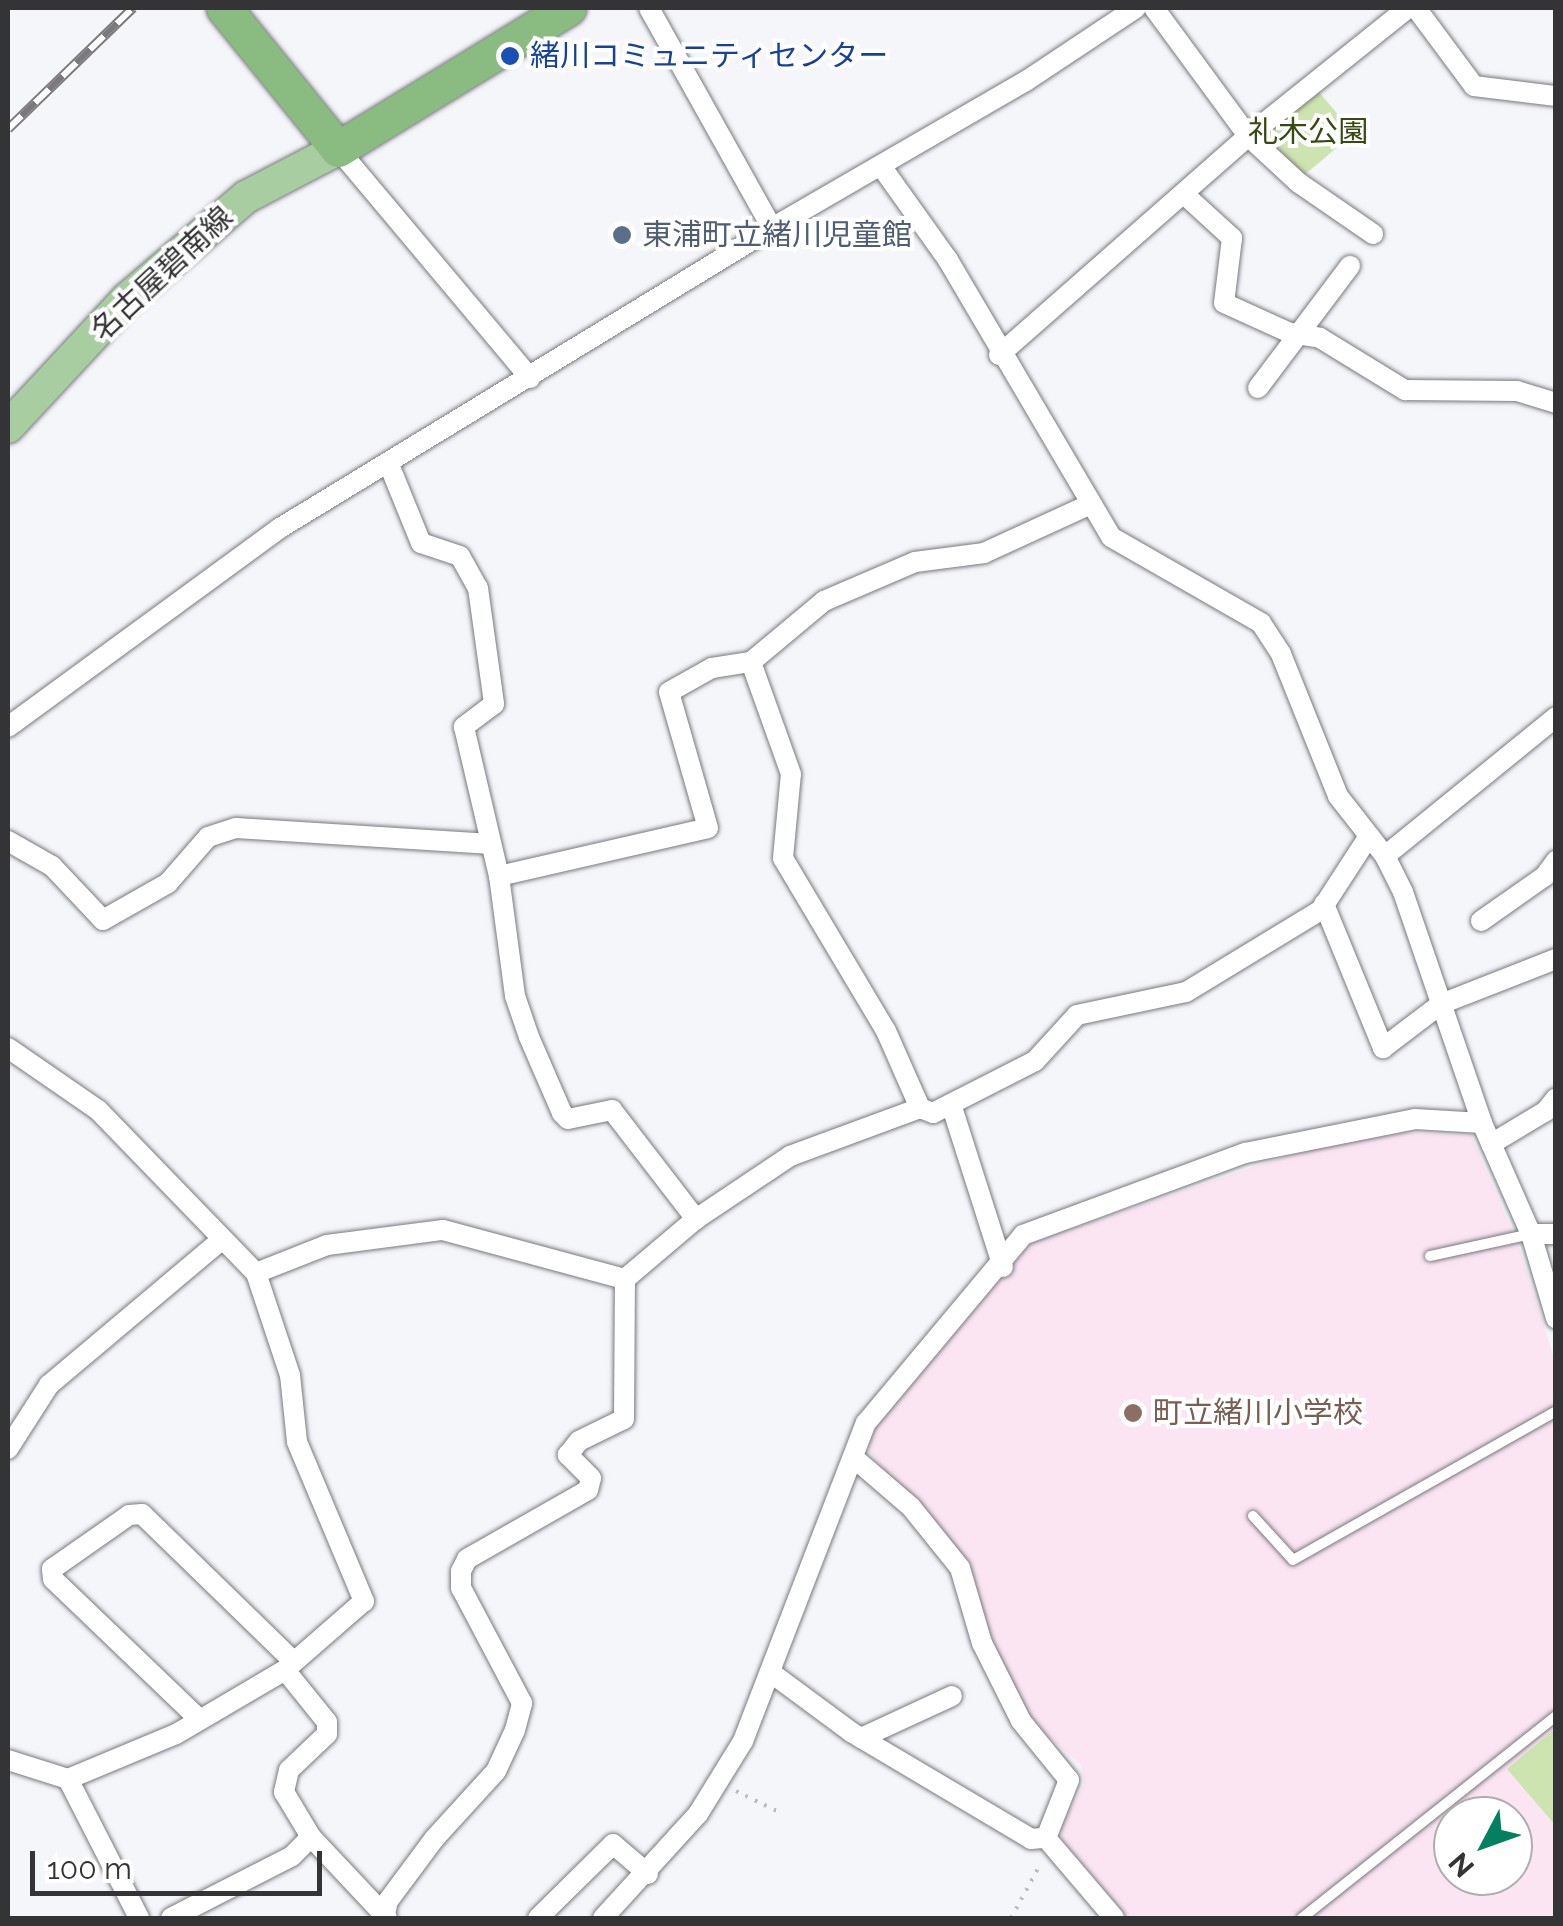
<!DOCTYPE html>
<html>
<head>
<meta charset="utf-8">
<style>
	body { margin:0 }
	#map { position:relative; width:1563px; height:1926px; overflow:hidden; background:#f5f6fa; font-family:Raleway,"Noto Sans JP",sans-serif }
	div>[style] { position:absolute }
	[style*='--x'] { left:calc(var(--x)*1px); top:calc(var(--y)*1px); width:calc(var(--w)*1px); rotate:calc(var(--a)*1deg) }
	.education>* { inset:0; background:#fbe5f3 }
	.green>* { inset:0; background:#cee4b0; transform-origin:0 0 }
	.path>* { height:4px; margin-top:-2px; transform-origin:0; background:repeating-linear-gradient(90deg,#babbbe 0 2.5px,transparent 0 10.5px) }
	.roads { filter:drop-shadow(0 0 2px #78797d) drop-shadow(0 0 2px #78797d) }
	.service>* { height:10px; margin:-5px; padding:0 5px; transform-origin:5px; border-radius:5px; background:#fff }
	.minor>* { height:20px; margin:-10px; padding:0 10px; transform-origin:10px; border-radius:10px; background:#fff }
	.primary>* { height:32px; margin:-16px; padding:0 16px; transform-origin:16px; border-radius:16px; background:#a7cda1 }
	.trunk>* { height:35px; margin:-17.5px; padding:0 17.5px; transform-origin:17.5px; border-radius:17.5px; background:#8abc82 }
	.rail>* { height:10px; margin-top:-5px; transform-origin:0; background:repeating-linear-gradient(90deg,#fff 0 19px,#7a7a7d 0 38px); box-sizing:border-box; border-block:2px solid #7a7a7d }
	.dots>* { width:28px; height:28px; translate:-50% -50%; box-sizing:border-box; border:5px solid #fff; border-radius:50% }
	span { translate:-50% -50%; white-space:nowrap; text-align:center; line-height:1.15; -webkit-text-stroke:8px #fff; paint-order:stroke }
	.transit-label { font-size:30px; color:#164399 }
	.left { translate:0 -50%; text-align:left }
	.park-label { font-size:30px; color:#374a10 }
	.service-label { font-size:30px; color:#4e5e75 }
	.street-label { font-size:30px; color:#343436 }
	.education-label { font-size:30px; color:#785e54 }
	.frame { position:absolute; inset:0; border:10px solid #343436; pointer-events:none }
	.north { position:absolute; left:1433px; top:1796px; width:100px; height:100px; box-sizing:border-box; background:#fff; border:2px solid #aeaeaf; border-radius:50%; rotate:229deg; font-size:28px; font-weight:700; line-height:40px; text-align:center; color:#343436 }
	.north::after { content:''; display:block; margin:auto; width:35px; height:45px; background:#038060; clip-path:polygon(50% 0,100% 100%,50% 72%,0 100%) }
	.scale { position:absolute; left:30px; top:1851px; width:292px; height:45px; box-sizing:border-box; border:5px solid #343436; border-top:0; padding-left:12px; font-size:30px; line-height:35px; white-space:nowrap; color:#343436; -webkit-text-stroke:8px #fff; paint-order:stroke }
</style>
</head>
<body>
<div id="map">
	<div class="education">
		<i style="clip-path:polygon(evenodd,1411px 1133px,1471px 1135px,1519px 1247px,1555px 1361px,1555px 1918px,1128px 1918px,1062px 1839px,1061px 1827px,1084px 1784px,1081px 1765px,1027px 1718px,989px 1639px,972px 1573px,869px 1452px,870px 1433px,1030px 1243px,1265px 1163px,1351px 1139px,1411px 1133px,1453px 1816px,1513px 1816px,1513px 1876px,1453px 1876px,1453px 1816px)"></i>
	</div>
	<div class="green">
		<i style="left:1314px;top:86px;width:62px;height:69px;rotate:50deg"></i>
		<i style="clip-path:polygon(1555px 1729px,1555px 1825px,1507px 1769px)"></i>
	</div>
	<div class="path">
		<i style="--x:736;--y:1791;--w:48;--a:26"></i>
		<i style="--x:1011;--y:1918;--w:63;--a:-61.4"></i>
	</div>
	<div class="roads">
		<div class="service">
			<i style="--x:1430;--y:1256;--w:103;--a:-12.3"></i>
			<i style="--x:1253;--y:1516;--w:59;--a:47.7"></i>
			<i style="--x:1293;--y:1560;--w:302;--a:-29.5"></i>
			<i style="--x:1302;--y:1918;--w:325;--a:-38.5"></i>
		</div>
		<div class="minor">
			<i style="--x:649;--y:8;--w:252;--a:60.8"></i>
			<i style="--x:1154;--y:8;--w:159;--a:53.7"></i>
			<i style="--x:1248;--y:136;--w:69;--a:42.7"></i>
			<i style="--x:1299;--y:183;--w:90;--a:34.6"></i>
			<i style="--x:1416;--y:8;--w:97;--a:53.4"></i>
			<i style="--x:1474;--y:86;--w:83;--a:7"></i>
			<i style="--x:338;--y:149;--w:299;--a:50"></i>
			<i style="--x:881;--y:166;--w:115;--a:54.5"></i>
			<i style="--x:948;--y:260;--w:321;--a:59.5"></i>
			<i style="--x:1111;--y:537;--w:173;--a:29.8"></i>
			<i style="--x:1261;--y:623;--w:37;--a:57"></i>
			<i style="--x:1281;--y:654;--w:153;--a:68.1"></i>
			<i style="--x:1338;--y:796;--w:76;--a:51.9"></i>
			<i style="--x:1385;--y:856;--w:40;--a:63.4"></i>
			<i style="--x:1403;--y:892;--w:244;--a:71.1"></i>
			<i style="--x:1482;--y:1123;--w:121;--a:66.2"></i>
			<i style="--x:1531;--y:1234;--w:88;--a:73.4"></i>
			<i style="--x:1185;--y:195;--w:64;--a:42.5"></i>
			<i style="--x:1232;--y:238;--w:65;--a:97"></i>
			<i style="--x:1224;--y:303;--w:72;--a:24.4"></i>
			<i style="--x:1290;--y:333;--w:30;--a:9"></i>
			<i style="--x:1320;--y:338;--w:100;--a:31.5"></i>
			<i style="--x:1405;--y:390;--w:112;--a:0.5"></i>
			<i style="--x:1517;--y:391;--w:41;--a:17.1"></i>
			<i style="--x:999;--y:355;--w:332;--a:-41.3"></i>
			<i style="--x:1248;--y:136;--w:205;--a:-38.7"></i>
			<i style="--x:1258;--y:388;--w:153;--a:-53"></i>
			<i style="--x:390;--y:467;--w:82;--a:67.8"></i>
			<i style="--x:421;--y:543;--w:41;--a:18.4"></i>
			<i style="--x:460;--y:556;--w:37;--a:61"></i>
			<i style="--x:478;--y:588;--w:117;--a:82.1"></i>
			<i style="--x:494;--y:704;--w:38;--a:143"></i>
			<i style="--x:464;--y:727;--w:153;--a:76.8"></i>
			<i style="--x:499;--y:876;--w:121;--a:82.4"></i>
			<i style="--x:515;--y:996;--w:43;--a:71.1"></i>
			<i style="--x:529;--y:1037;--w:83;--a:66.5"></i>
			<i style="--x:562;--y:1113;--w:8;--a:45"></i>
			<i style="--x:568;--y:1119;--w:45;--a:-11.6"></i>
			<i style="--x:612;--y:1110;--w:138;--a:52.4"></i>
			<i style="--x:8;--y:727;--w:337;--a:-36.2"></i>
			<i style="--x:280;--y:528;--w:576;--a:-31.37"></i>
			<i style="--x:772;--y:228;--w:293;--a:-30.1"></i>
			<i style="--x:1026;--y:81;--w:132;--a:-33.6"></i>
			<i style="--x:8;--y:841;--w:51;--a:29.6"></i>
			<i style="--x:52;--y:866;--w:74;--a:46.6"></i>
			<i style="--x:103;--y:920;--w:75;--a:-29.6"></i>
			<i style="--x:168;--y:883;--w:61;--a:-49"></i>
			<i style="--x:208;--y:837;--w:29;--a:-18"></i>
			<i style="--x:236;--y:828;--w:252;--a:3.6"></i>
			<i style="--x:1385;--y:856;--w:220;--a:-39.1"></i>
			<i style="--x:499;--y:876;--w:214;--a:-12.9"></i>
			<i style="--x:708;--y:828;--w:141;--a:-106"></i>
			<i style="--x:669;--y:692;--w:49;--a:-29.2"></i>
			<i style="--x:712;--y:668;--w:39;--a:-9"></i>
			<i style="--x:1324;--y:904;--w:156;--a:67.7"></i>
			<i style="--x:1383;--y:1048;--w:73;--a:-37.2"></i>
			<i style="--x:1441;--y:1004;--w:123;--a:-21.4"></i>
			<i style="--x:1481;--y:921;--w:78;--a:-35.1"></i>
			<i style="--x:1545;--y:876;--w:19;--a:-54"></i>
			<i style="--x:8;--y:1048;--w:109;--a:34.6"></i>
			<i style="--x:98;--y:1110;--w:227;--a:45.9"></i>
			<i style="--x:256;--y:1273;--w:108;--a:71.6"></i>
			<i style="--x:290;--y:1375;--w:67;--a:84"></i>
			<i style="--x:297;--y:1442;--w:173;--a:67.2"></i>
			<i style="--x:364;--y:1601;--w:105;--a:138.9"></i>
			<i style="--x:285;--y:1670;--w:126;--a:149.6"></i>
			<i style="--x:176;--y:1734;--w:117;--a:157.4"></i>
			<i style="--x:68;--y:1779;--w:63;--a:-162.4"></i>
			<i style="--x:951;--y:1104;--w:171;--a:72.3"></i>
			<i style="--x:920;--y:1108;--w:84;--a:-113.8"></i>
			<i style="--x:886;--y:1031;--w:201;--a:-120.8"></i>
			<i style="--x:783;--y:858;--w:84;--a:-84.6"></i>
			<i style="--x:791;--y:774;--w:119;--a:-109.7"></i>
			<i style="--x:751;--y:662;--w:95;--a:-39.9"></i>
			<i style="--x:824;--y:601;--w:99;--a:-23.2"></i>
			<i style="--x:915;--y:562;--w:70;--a:-7.4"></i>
			<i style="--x:984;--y:553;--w:115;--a:-24.6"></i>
			<i style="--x:1491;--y:1144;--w:64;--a:-31"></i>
			<i style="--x:1546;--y:1111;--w:16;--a:-52"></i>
			<i style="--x:1531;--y:1234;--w:25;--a:0"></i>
			<i style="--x:256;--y:1273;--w:76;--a:-21.5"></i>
			<i style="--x:327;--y:1245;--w:117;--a:-7.4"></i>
			<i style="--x:443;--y:1230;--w:188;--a:15.1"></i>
			<i style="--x:625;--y:1279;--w:93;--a:-40.2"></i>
			<i style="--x:696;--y:1219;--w:113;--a:-33.8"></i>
			<i style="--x:790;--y:1156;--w:139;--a:-20.3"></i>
			<i style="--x:920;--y:1108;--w:14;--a:21"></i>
			<i style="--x:933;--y:1113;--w:114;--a:-27"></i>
			<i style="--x:1035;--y:1061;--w:62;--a:-47.6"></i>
			<i style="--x:1077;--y:1015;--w:111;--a:-11.9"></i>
			<i style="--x:1186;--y:992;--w:158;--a:-31.3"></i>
			<i style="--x:1321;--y:910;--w:88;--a:-57"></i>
			<i style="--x:8;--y:1449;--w:76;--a:-57.4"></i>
			<i style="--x:49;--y:1385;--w:224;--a:-40.1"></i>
			<i style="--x:854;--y:1458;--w:75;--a:40.7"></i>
			<i style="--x:911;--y:1507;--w:78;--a:51.2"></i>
			<i style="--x:960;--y:1568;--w:78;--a:73.7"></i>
			<i style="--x:982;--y:1643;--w:87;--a:63.4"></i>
			<i style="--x:1021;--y:1721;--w:76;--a:50.9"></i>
			<i style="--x:1069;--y:1780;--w:62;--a:111.6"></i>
			<i style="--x:1046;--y:1838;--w:105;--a:49.6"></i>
			<i style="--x:285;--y:1670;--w:67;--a:51.1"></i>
			<i style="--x:327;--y:1722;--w:12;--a:90"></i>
			<i style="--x:327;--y:1734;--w:52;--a:136.5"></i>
			<i style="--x:289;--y:1770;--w:23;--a:103"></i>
			<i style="--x:284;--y:1792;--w:52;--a:59"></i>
			<i style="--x:311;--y:1837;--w:111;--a:46.8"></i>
			<i style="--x:770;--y:1672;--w:101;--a:36.5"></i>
			<i style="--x:851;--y:1732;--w:209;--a:30.7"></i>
			<i style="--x:1031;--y:1839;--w:11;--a:-5"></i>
			<i style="--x:199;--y:1719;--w:202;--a:-136.2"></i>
			<i style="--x:53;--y:1579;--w:10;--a:-96"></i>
			<i style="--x:52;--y:1569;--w:94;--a:-35"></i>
			<i style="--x:129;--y:1515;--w:13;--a:-4"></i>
			<i style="--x:142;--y:1514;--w:212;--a:44.2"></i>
			<i style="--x:861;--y:1738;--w:100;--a:-24.8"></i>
			<i style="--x:68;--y:1779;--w:156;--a:62.9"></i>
			<i style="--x:171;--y:1918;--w:136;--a:-27.1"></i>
			<i style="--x:292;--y:1856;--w:27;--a:-45"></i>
			<i style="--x:384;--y:1918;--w:17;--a:-77"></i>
			<i style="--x:388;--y:1901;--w:77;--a:-53.4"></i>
			<i style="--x:434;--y:1839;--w:92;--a:-47.6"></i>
			<i style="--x:496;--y:1771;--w:45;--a:-65.1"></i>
			<i style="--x:515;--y:1730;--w:28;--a:-75"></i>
			<i style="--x:522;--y:1703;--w:130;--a:-117.9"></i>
			<i style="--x:461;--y:1588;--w:17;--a:-90"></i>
			<i style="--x:461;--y:1571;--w:13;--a:-63"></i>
			<i style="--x:467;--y:1559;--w:139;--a:-29.7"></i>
			<i style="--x:588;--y:1490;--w:12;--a:-76"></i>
			<i style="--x:591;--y:1478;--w:33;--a:-135"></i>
			<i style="--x:568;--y:1455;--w:18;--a:-52"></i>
			<i style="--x:579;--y:1441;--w:50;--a:-26.1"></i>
			<i style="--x:624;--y:1419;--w:140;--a:-89.6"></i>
			<i style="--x:538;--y:1918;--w:105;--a:-44.6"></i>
			<i style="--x:613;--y:1844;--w:46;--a:40.6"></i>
			<i style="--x:603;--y:1918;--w:141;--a:-47.6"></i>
			<i style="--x:698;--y:1814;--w:86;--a:-58.3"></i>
			<i style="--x:743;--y:1741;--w:341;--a:-68.9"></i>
			<i style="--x:866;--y:1423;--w:245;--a:-50.1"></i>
			<i style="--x:1023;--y:1235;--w:237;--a:-20.3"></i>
			<i style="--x:1245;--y:1153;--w:173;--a:-11.3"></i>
			<i style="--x:1415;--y:1119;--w:67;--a:3.4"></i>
		</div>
		<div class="primary">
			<i style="--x:8;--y:427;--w:175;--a:-47.1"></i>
			<i style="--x:127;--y:299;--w:157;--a:-40.6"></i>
			<i style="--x:246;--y:197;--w:104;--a:-27.6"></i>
		</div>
		<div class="trunk">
			<i style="--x:224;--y:8;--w:181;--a:51"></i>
			<i style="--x:338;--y:149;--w:270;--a:-31.5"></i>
		</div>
	</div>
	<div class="rail">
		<i style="--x:8;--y:129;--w:174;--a:-44.1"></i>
	</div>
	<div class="dots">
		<i style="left:510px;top:56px;background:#1a4fb4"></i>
		<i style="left:622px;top:235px;background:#5c6f8a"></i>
		<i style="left:1133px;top:1413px;background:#8d6e63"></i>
	</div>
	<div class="transit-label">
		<span class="left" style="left:530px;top:56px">緒川コミュニティセンター</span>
	</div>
	<div class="park-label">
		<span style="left:1308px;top:132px">礼木公園</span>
	</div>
	<div class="service-label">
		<span class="left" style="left:642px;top:235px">東浦町立緒川児童館</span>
	</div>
	<div class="street-label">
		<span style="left:162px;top:274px;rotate:-43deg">名古屋碧南線</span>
	</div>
	<div class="education-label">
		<span class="left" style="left:1153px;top:1413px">町立緒川小学校</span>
	</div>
	<div class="frame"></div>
	<div class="north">N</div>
	<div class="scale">100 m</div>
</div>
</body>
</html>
